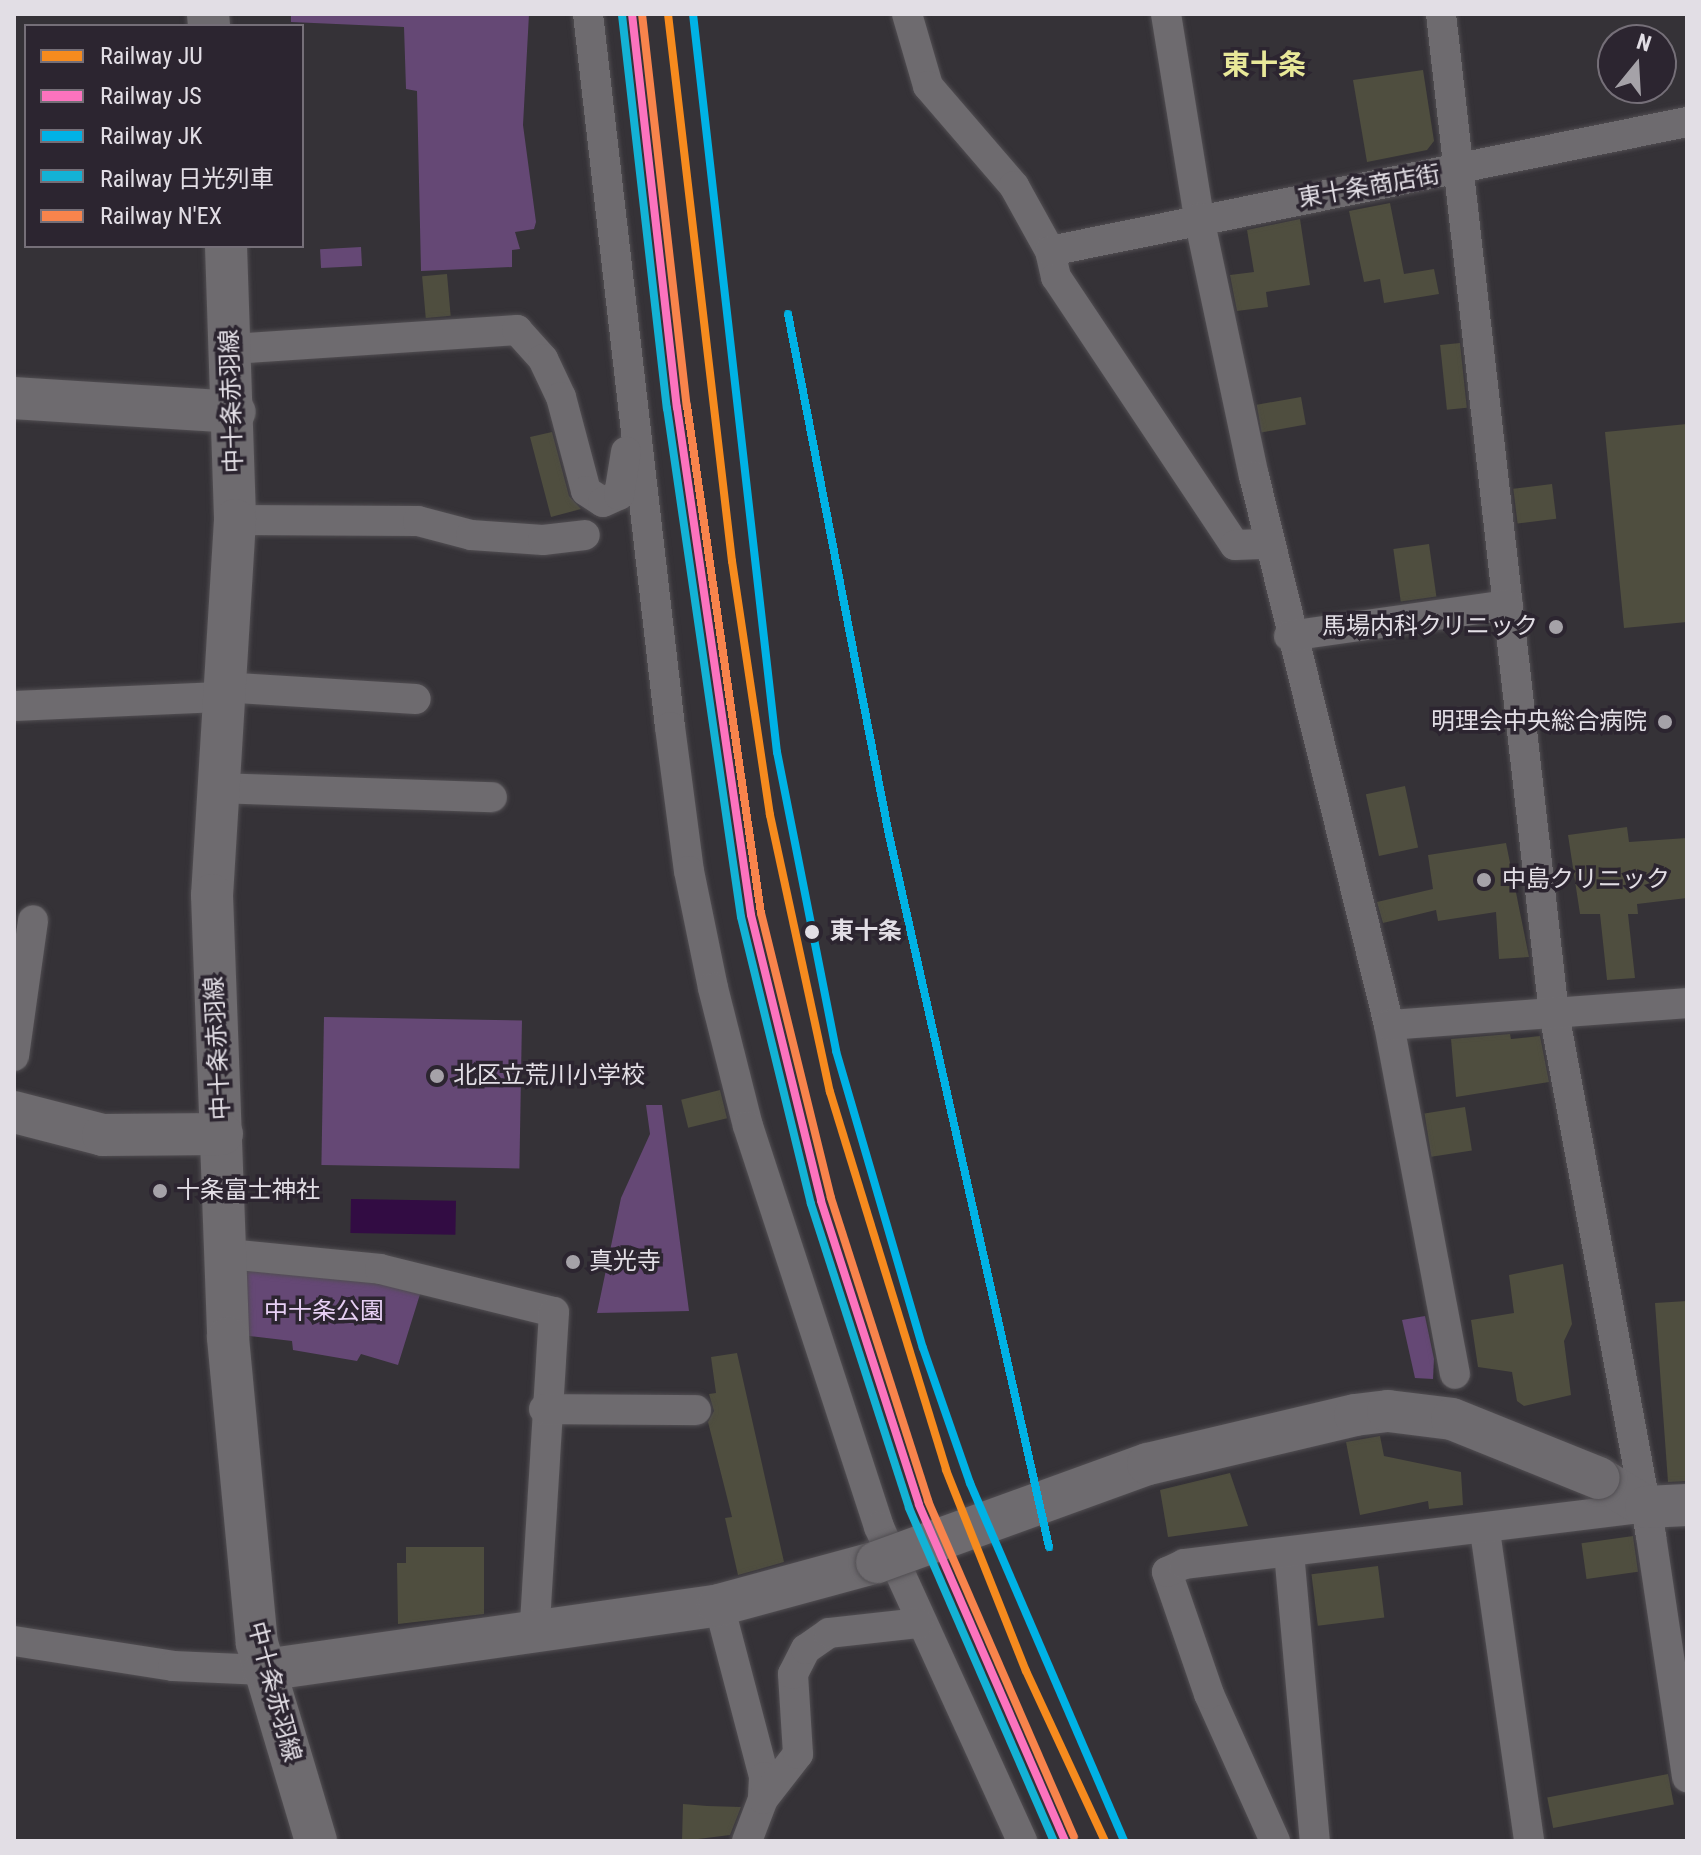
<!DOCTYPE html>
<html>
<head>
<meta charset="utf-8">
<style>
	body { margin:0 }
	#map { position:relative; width:1701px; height:1855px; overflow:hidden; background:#353237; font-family:"Roboto Condensed","Noto Sans JP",sans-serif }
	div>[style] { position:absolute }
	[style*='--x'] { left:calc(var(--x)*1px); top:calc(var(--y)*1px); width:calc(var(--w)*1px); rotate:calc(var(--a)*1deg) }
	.green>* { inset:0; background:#654875; transform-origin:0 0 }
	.water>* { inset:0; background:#320c43; transform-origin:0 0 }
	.building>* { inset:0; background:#4f4e3f; transform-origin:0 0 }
	.roads { filter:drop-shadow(0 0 2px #514e52) drop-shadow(0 0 2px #514e52) }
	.street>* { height:30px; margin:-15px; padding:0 15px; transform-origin:15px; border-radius:15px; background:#6e6b6f }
	.secondary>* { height:42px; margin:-21px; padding:0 21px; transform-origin:21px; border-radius:21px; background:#6e6b6f }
	.bridges { filter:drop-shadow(0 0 2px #514e52) drop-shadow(0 0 2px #514e52) }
	.secondary-bridge>* { height:42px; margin:-21px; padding:0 21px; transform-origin:21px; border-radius:21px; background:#6e6b6f }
	.rail-1>* { height:8px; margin:-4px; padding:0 4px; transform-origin:4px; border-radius:4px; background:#f68b1e }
	.rail-2>* { height:8px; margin:-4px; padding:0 4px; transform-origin:4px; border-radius:4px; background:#fc73be }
	.rail-3>* { height:8px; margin:-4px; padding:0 4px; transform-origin:4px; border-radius:4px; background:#00b2e5 }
	.rail-4>* { height:8px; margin:-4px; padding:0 4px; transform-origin:4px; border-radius:4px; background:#13b2d5 }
	.rail-5>* { height:8px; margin:-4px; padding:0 4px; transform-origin:4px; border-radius:4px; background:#f8844c }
	.dots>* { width:22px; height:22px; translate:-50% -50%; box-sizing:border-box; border:4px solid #2c2530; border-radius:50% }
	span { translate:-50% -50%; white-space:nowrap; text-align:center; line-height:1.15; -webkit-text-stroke:7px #2c2530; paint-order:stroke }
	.street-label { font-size:24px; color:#e2dee5 }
	.poi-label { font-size:24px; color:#e2dee5 }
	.right { translate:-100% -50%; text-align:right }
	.left { translate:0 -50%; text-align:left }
	.stop-label { font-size:24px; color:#e2dee5; font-weight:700 }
	.park-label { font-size:24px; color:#e7d0f4 }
	.quarter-label { font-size:28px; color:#e8e899; font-weight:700 }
	.frame { position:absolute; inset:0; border:16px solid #e2dee5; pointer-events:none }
	.legend { position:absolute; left:24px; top:24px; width:280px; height:224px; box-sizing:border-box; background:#2c2530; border:2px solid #756f78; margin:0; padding:10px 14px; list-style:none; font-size:24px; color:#e2dee5 }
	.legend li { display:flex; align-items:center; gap:16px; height:40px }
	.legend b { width:40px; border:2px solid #756f78 }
	.north { position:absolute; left:1597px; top:24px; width:80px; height:80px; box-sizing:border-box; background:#2c2530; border:2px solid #756f78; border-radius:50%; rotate:18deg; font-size:22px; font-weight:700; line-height:32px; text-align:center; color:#e2dee5 }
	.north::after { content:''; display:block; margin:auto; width:28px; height:36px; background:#a5a2a8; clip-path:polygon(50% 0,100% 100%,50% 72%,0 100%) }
</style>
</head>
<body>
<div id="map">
	<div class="green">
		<i style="clip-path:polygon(291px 14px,529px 14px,523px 125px,536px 222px,534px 229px,515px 232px,520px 249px,512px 250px,512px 267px,421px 271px,417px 91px,406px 89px,404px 27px,291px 22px)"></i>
		<i style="left:361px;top:247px;width:19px;height:41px;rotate:87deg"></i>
		<i style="left:324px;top:1017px;width:198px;height:148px;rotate:1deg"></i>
		<i style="clip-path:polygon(646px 1105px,662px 1105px,689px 1311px,597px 1313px,621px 1198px,650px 1134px)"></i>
		<i style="clip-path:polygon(250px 1263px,421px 1291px,398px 1365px,361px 1354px,357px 1361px,293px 1350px,292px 1341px,249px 1336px,242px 1271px)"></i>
		<i style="clip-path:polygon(1425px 1316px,1434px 1359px,1433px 1379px,1415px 1378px,1402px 1320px)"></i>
	</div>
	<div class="water">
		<i style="left:351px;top:1199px;width:105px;height:34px;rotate:1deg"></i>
	</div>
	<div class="building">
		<i style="clip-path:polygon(1423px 70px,1434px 141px,1427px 150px,1367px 162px,1353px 80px)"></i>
		<i style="clip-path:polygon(1390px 203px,1404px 274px,1434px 269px,1439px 294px,1384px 303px,1380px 279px,1364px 282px,1349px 211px)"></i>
		<i style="clip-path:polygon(1300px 219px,1310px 285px,1266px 292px,1268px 307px,1237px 311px,1230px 275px,1254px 272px,1247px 230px)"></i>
		<i style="left:447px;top:274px;width:42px;height:25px;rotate:85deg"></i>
		<i style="left:1460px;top:343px;width:65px;height:20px;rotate:84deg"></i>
		<i style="left:1301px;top:397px;width:28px;height:45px;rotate:80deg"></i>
		<i style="clip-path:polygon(1687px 424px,1687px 622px,1624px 628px,1605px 432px)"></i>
		<i style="clip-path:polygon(552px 432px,569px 496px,581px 509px,551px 517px,530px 437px)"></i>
		<i style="left:1552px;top:484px;width:35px;height:39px;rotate:83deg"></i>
		<i style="left:1429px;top:544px;width:53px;height:36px;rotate:82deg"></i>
		<i style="left:1405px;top:786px;width:63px;height:40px;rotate:78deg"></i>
		<i style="clip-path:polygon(1627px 827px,1629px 842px,1687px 838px,1687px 898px,1637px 904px,1638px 914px,1628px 914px,1635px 978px,1607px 980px,1600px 914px,1580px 914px,1568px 835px)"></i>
		<i style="clip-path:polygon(1506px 843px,1529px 957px,1499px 959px,1496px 912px,1438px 921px,1436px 910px,1383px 923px,1377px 902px,1433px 889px,1428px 855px)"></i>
		<i style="clip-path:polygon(1510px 1034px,1511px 1039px,1540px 1036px,1549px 1082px,1456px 1097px,1451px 1039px)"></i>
		<i style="left:720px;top:1090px;width:29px;height:40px;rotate:76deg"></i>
		<i style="left:1465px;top:1107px;width:44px;height:41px;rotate:81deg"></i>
		<i style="clip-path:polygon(1563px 1264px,1572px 1324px,1564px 1341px,1571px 1395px,1524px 1406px,1517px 1401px,1512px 1372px,1478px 1367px,1471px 1320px,1514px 1313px,1509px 1275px)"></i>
		<i style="clip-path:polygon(1687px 1301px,1687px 1481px,1668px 1482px,1655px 1303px)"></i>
		<i style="clip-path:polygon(737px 1353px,784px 1562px,738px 1575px,725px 1518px,732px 1517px,708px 1422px,714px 1411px,709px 1394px,716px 1393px,711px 1357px)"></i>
		<i style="clip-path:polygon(1380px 1436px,1384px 1456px,1461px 1472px,1463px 1505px,1429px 1509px,1428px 1501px,1360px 1515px,1346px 1442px)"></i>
		<i style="clip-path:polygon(1230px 1473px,1248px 1526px,1168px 1537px,1160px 1490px)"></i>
		<i style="left:1633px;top:1536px;width:36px;height:52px;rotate:82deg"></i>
		<i style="clip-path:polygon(406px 1547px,484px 1547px,484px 1614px,398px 1624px,397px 1563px,406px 1563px)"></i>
		<i style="left:1378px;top:1566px;width:52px;height:67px;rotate:83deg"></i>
		<i style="left:1668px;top:1774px;width:31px;height:123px;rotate:79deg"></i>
		<i style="clip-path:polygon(683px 1804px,707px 1806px,741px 1807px,730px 1835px,682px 1841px)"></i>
	</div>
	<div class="roads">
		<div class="street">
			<i style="--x:588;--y:14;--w:718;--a:83.44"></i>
			<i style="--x:670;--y:727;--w:145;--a:82.5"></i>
			<i style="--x:689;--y:871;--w:119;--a:78.4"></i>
			<i style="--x:713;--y:988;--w:142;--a:75.8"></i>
			<i style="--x:748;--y:1126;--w:422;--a:71.9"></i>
			<i style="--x:879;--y:1527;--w:345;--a:65.5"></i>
			<i style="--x:907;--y:14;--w:75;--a:73.7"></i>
			<i style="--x:928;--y:86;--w:132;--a:49.3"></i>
			<i style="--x:1014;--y:186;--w:74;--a:61"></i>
			<i style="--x:1050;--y:251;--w:27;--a:77"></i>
			<i style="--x:1056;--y:277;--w:322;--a:56.3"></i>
			<i style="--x:1235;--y:545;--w:33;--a:-2"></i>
			<i style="--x:1166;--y:14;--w:207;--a:80.8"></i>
			<i style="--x:1199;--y:218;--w:264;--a:78"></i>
			<i style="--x:1254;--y:476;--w:565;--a:76.18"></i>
			<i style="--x:1389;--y:1025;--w:355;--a:79.3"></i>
			<i style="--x:1441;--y:14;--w:1005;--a:83.55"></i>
			<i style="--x:1554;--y:1013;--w:532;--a:79.49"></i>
			<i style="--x:1651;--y:1536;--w:244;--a:81.5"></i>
			<i style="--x:1050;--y:251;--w:650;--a:-11.45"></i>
			<i style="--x:232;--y:349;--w:286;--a:-3.8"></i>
			<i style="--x:517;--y:330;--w:39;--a:48"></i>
			<i style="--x:543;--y:359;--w:42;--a:64.7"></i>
			<i style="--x:561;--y:397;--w:97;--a:75.1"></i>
			<i style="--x:586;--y:491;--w:20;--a:33"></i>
			<i style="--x:603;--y:502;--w:17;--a:-24"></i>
			<i style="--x:619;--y:495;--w:44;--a:-80.8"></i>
			<i style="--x:235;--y:520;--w:183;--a:0.3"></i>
			<i style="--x:418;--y:521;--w:55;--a:14.8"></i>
			<i style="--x:471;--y:535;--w:72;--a:4"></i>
			<i style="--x:543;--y:540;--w:42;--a:-6.8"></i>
			<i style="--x:1289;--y:636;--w:221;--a:-8.1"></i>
			<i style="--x:221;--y:687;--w:195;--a:3.5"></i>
			<i style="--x:14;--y:706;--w:206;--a:-2.5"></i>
			<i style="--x:216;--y:788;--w:276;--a:1.9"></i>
			<i style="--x:1389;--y:1025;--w:299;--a:-4.2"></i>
			<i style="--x:14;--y:1056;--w:137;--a:-82"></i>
			<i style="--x:228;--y:1254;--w:153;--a:5.6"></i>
			<i style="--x:380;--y:1269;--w:179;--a:13.9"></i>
			<i style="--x:554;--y:1312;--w:324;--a:93.5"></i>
			<i style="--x:544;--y:1409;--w:152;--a:0.4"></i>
			<i style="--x:1485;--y:1531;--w:313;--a:81.9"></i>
			<i style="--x:1289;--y:1552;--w:290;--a:84.9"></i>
			<i style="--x:719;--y:1605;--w:178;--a:75.3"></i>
			<i style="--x:764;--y:1777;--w:22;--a:93"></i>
			<i style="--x:14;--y:1641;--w:161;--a:8.9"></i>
			<i style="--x:173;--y:1666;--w:91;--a:2.5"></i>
			<i style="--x:747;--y:1841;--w:45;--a:-69.1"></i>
			<i style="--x:763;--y:1799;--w:57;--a:-52.1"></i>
			<i style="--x:798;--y:1754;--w:80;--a:-93.6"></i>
			<i style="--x:793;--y:1674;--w:28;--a:-63"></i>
			<i style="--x:806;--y:1649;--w:28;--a:-35"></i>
			<i style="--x:829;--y:1633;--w:90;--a:-6.4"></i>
			<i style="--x:1275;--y:1841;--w:161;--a:-114.2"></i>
			<i style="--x:1209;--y:1694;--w:129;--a:-109"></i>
			<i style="--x:1167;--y:1572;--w:19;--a:-25"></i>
			<i style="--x:1184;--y:1564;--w:466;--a:-7"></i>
		</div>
		<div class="secondary">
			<i style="--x:208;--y:14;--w:12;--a:85"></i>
			<i style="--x:226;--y:246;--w:274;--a:88.1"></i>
			<i style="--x:235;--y:520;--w:376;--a:93.5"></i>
			<i style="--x:212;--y:895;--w:443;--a:87.9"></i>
			<i style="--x:228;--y:1338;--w:306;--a:84.6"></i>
			<i style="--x:257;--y:1643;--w:207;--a:73.4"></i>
			<i style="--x:14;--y:398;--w:221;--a:3.6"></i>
			<i style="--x:14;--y:1112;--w:92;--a:14.5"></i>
			<i style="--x:103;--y:1135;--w:119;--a:-0.5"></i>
			<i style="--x:1599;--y:1478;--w:55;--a:31.7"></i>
			<i style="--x:1646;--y:1507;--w:41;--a:-2.8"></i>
			<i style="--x:264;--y:1670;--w:460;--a:-8.1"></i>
			<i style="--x:719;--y:1605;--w:164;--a:-15.2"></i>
		</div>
	</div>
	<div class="bridges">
		<div class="secondary-bridge">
			<i style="--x:877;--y:1562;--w:288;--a:-19.9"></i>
			<i style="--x:1148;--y:1464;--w:213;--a:-13.3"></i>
			<i style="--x:1355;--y:1415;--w:33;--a:-7"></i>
			<i style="--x:1388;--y:1411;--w:64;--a:7.1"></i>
			<i style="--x:1452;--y:1419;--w:158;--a:21.9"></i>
		</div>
	</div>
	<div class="rail-1">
		<i style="--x:668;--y:14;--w:551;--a:83.33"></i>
		<i style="--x:732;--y:561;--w:257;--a:81.5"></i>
		<i style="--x:770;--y:815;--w:283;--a:77.8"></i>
		<i style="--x:830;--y:1092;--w:395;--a:72.9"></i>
		<i style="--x:946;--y:1470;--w:216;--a:68.3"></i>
		<i style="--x:1026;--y:1671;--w:187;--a:65.1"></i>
	</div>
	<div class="rail-2">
		<i style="--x:632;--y:14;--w:396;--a:83.5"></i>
		<i style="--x:677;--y:407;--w:513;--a:81.71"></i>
		<i style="--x:751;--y:915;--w:294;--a:76.2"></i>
		<i style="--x:821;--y:1201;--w:319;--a:72.1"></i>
		<i style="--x:919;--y:1505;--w:366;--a:66.5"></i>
	</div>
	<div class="rail-3">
		<i style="--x:693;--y:14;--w:743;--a:83.51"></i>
		<i style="--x:777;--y:752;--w:305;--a:78.8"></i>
		<i style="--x:836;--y:1051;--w:309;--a:73.7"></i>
		<i style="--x:923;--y:1348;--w:143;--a:70.8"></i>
		<i style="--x:970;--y:1483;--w:390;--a:66.7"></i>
		<i style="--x:788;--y:314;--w:531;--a:79.03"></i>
		<i style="--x:889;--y:835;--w:730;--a:77.33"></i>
	</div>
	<div class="rail-4">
		<i style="--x:622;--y:15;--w:396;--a:83.5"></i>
		<i style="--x:667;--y:408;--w:514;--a:81.73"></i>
		<i style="--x:741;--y:917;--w:295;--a:76.3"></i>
		<i style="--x:811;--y:1204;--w:319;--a:72.1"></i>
		<i style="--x:909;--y:1508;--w:363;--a:66.5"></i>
	</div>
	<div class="rail-5">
		<i style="--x:642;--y:14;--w:395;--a:83.5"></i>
		<i style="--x:687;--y:406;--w:512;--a:81.7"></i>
		<i style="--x:761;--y:913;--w:293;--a:76.2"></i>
		<i style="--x:831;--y:1198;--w:318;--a:72.2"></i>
		<i style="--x:928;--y:1501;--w:366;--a:66.5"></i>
	</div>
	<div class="dots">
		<i style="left:1556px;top:627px;background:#a5a2a8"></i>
		<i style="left:1665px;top:722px;background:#a5a2a8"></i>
		<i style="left:1484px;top:880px;background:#a5a2a8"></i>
		<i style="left:812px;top:932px;background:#e2dee5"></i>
		<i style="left:437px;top:1076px;background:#a5a2a8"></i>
		<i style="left:160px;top:1191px;background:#a5a2a8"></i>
		<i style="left:573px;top:1262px;background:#a5a2a8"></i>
	</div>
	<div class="street-label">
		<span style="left:1369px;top:187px;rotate:-10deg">東十条商店街</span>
		<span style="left:232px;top:401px;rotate:-92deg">中十条赤羽線</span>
		<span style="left:218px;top:1048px;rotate:-93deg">中十条赤羽線</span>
		<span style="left:274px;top:1692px;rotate:75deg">中十条赤羽線</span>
	</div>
	<div class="poi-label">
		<span class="right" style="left:1538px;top:627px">馬場内科クリニック</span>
		<span class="right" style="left:1647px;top:722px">明理会中央総合病院</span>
		<span class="left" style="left:1502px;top:880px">中島クリニック</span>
		<span class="left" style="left:453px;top:1076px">北区立荒川小学校</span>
		<span class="left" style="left:176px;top:1191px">十条富士神社</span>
		<span class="left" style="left:589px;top:1262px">真光寺</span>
	</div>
	<div class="stop-label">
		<span class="left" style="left:830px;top:932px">東十条</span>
	</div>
	<div class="park-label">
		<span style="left:324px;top:1312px">中十条公園</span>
	</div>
	<div class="quarter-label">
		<span style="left:1264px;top:65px">東十条</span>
	</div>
	<div class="frame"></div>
	<ul class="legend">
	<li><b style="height:10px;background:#f68b1e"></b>Railway JU</li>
	<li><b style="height:10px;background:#fc73be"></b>Railway JS</li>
	<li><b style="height:10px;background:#00b2e5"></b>Railway JK</li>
	<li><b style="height:10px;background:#13b2d5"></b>Railway 日光列車</li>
	<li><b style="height:10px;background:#f8844c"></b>Railway N'EX</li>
	</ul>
	<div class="north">N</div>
</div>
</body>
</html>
